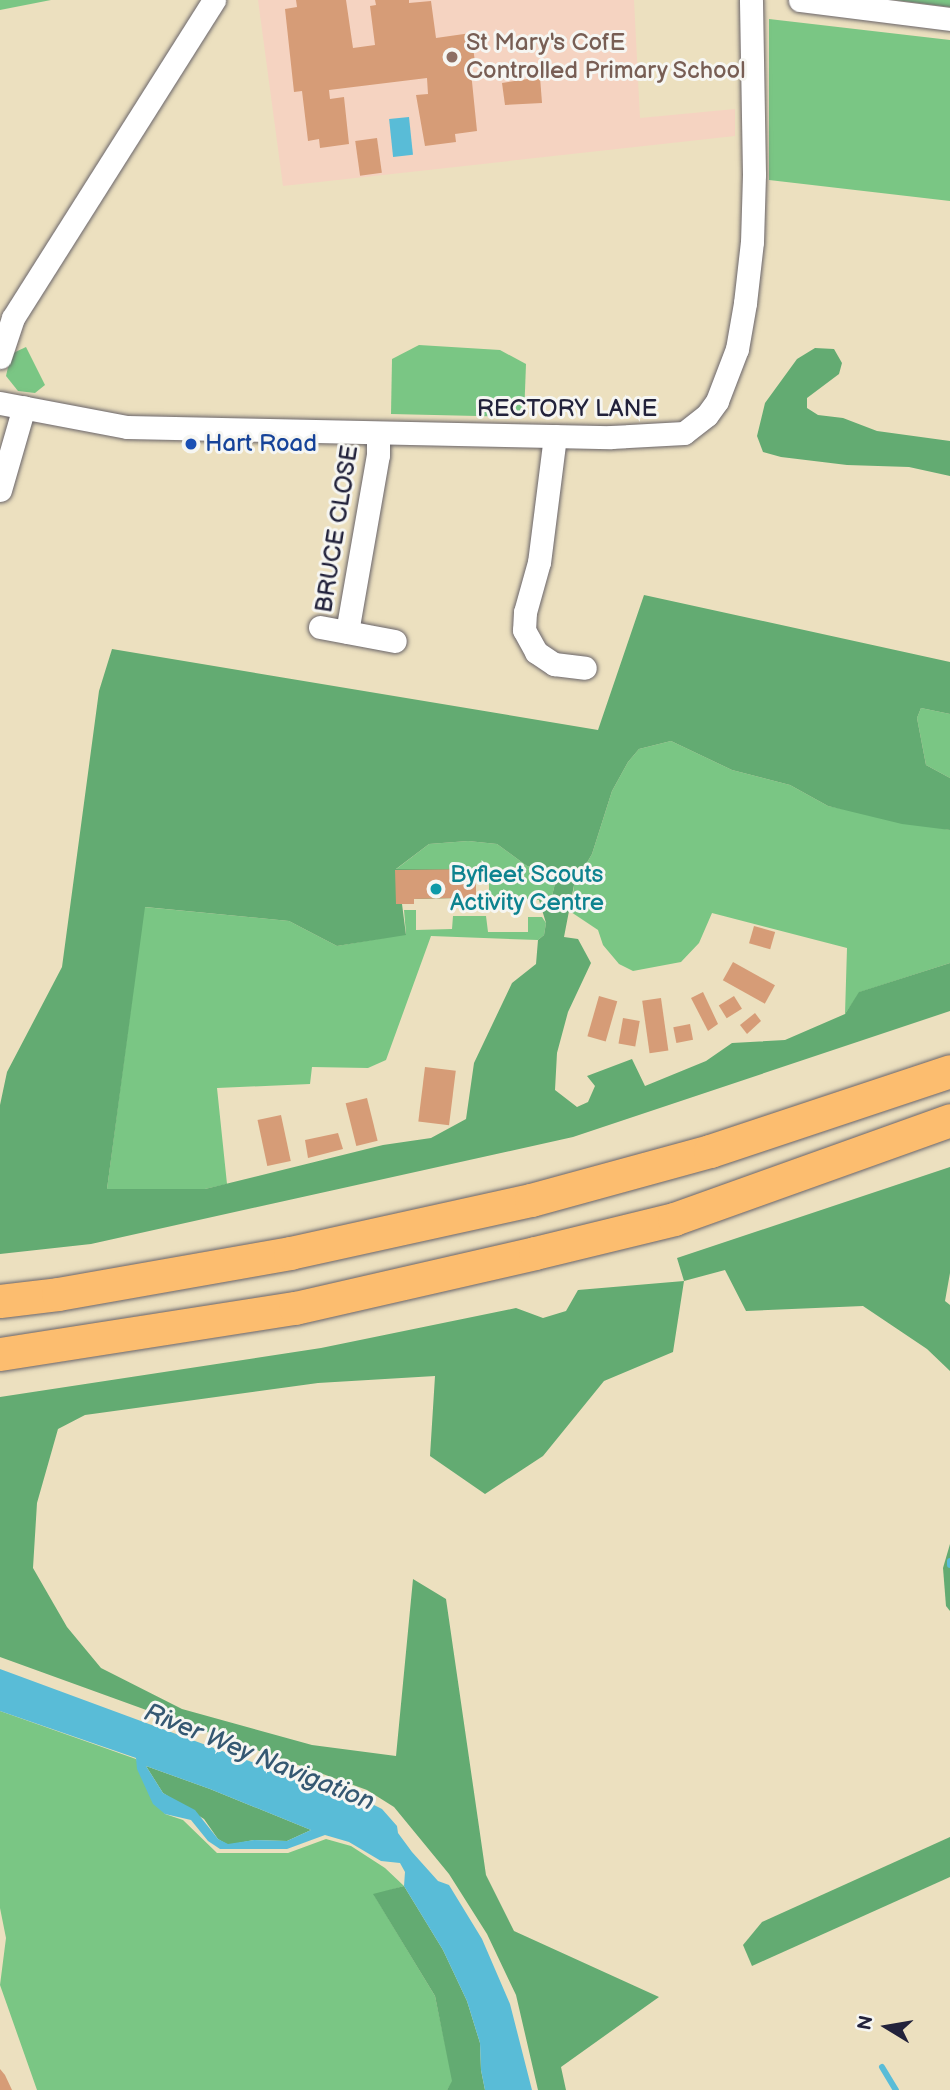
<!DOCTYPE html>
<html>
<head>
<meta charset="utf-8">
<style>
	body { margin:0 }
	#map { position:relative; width:950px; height:2090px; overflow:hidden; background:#ece0bf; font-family:"Balsamiq Sans",sans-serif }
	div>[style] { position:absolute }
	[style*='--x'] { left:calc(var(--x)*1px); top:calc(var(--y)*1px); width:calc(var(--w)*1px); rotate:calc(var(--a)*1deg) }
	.built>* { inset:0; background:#f5d3c1 }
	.green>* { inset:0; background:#7ac684 }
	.forest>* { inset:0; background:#63ab72 }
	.water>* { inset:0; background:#59bcd7; transform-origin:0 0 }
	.stream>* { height:6px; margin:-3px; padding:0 3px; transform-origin:3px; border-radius:3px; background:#59bcd7 }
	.building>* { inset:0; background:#d69c77; transform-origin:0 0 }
	.roads { filter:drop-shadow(0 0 2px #696469) drop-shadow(0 0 2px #696469) }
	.minor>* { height:23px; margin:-11.5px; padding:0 11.5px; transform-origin:11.5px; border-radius:11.5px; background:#fff }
	.highway>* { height:33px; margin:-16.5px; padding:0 16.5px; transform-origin:16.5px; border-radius:16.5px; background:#fcbd6f }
	.dots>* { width:19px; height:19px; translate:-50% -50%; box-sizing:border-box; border:4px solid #f6f6f2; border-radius:50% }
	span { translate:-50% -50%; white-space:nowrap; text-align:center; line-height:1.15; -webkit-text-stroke:6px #f6f6f2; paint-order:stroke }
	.education-label { font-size:24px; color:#785e54 }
	.left { translate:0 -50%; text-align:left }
	.street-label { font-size:24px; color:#22223b }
	.transit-label { font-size:24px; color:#164399 }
	.culture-label { font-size:24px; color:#0d838f }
	.water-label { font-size:26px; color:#355872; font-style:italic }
	.north { position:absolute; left:852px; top:1992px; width:70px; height:70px; -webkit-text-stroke:5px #f6f6f2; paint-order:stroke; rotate:281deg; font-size:19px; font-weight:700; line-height:28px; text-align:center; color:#22223b }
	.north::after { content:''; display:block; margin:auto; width:24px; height:32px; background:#22223b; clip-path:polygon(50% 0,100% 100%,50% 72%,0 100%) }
</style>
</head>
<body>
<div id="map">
	<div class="built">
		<i style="clip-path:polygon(258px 0,634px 0,640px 118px,735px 109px,735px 136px,283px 186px)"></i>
	</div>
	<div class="green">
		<i style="clip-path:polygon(0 0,51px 0,0 10px)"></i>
		<i style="clip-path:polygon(896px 0,950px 0,950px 7px)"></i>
		<i style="clip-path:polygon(769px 19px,950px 40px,950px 201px,769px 180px)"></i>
		<i style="clip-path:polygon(419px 345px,500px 350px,526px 364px,524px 417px,391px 414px,392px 359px)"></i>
		<i style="clip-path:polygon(26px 347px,45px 385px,35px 393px,18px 391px,6px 376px,11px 354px)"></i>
		<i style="clip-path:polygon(921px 708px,950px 714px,950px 778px,926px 765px,917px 718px)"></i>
		<i style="clip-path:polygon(671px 741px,732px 770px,790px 785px,828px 806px,950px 830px,950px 963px,860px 992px,845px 1014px,847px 948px,712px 913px,699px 943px,681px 962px,633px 971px,619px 964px,603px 945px,598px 930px,571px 912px,574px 885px,592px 854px,612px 791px,628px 762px,639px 749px)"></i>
		<i style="clip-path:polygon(468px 841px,497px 844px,527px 866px,558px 871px,552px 896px,539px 900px,489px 896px,489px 881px,395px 870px,429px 844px)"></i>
		<i style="clip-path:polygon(144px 907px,289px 921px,337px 946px,406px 934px,404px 910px,416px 910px,416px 930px,452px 929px,453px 916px,486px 916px,488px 932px,528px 932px,528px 917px,542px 917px,546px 923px,544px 935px,538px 940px,431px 936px,386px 1060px,368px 1068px,312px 1067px,310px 1084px,217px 1088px,227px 1184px,205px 1189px,107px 1189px)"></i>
		<i style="clip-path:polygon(0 1711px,136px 1759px,165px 1814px,183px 1820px,217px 1853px,288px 1853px,326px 1839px,351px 1846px,385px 1868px,404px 1886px,374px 1895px,435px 1996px,453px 2081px,447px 2090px,37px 2090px,0 1985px,6px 1938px,0 1908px)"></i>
	</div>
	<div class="forest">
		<i style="clip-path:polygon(815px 348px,834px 349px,842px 363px,839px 374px,807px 398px,807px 408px,818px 415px,843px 418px,877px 431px,950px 441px,950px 476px,909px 467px,847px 465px,781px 457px,763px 452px,757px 436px,765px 403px,797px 359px)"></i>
		<i style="clip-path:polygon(evenodd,644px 595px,950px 662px,950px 714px,921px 708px,917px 718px,926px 765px,950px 778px,950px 830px,902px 824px,828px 806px,790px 785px,732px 770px,671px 741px,639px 749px,628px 762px,612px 791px,592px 854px,574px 885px,564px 937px,578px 939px,591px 963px,568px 1012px,557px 1053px,555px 1090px,577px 1107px,588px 1102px,595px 1086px,587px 1076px,632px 1059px,645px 1086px,706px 1061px,732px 1043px,785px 1040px,845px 1014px,859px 992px,950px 963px,950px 1011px,573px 1137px,91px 1244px,0 1254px,0 1105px,7px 1072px,62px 967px,99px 691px,112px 649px,598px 730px,644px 595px,468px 841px,497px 844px,527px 866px,558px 871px,552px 896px,539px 900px,546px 923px,544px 935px,538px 940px,536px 964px,512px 983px,474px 1063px,466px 1119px,431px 1138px,383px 1145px,205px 1189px,107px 1189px,145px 907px,289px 921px,337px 946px,406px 935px,402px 904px,414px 904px,414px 899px,456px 898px,457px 902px,476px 902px,476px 869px,396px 869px,429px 844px,468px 841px)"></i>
		<i style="clip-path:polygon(950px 1167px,950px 1273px,945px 1301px,950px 1305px,950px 1371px,927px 1349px,863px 1306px,746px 1311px,725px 1270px,684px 1281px,673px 1352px,604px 1381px,543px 1456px,485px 1494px,430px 1456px,435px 1376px,318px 1383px,85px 1415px,58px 1429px,37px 1503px,33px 1568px,67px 1627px,101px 1668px,182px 1709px,312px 1745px,396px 1756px,413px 1579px,446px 1599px,486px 1875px,514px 1931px,659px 1997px,561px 2067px,566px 2090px,538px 2090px,516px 1995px,487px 1934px,449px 1874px,394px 1807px,367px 1790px,0 1657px,0 1397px,321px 1348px,516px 1308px,543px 1318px,566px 1311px,578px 1290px,684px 1281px,677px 1258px)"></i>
		<i style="clip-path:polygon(950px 1544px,950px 1611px,946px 1606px,943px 1568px)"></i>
		<i style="clip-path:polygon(146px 1766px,210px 1789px,311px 1830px,287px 1841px,254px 1840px,228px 1845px,218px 1839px,204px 1819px,163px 1793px)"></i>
		<i style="clip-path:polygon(950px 1837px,950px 1877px,752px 1966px,743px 1945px,762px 1922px)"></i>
		<i style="clip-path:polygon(404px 1886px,443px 1950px,467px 2001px,480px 2043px,481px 2070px,485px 2090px,447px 2090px,452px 2081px,435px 1996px,373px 1894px)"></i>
	</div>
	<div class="water">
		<i style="left:409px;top:117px;width:38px;height:20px;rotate:84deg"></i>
		<i style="clip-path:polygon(evenodd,0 1669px,279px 1772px,292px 1773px,362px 1799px,382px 1809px,397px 1826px,398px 1833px,412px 1852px,438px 1881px,449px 1885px,482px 1939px,510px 2004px,532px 2090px,485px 2090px,481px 2070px,480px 2043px,467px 2001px,443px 1950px,404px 1886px,405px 1872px,400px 1863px,381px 1861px,349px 1842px,325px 1835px,287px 1849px,220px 1849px,208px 1841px,191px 1820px,165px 1814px,153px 1804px,137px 1769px,136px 1758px,0 1711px,0 1669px,146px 1766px,210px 1789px,311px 1830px,287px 1841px,254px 1840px,228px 1844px,218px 1839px,195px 1810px,163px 1793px,146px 1766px)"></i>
	</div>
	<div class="stream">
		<i style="--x:950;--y:1561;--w:4;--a:90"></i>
		<i style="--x:882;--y:2067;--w:27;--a:59"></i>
	</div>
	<div class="building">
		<i style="clip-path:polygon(296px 0,346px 0,353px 48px,375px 45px,370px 6px,376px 5px,375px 0,409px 0,409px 3px,431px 1px,436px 38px,471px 33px,475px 62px,470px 62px,477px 131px,455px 134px,456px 142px,425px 146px,416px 95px,428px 94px,427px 78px,329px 90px,330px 99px,344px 97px,349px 144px,320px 148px,319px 139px,308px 141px,302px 91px,294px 92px,285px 9px,297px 7px)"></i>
		<i style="clip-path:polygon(540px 77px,542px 103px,505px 105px,502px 83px)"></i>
		<i style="left:377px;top:138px;width:35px;height:22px;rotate:82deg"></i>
		<i style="clip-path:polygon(476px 869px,476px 902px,457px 902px,457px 898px,414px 899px,414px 904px,396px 904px,395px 870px)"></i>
		<i style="left:754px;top:926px;width:22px;height:18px;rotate:16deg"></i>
		<i style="left:733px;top:962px;width:48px;height:21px;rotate:29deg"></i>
		<i style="clip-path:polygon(703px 992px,718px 1024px,708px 1031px,691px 998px)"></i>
		<i style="left:599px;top:996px;width:19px;height:42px;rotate:16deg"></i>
		<i style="left:734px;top:996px;width:15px;height:18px;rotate:58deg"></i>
		<i style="left:661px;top:998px;width:53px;height:19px;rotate:82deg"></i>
		<i style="clip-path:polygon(755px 1013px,761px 1021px,747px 1034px,740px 1025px)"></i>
		<i style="left:623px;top:1018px;width:17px;height:26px;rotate:10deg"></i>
		<i style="left:690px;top:1024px;width:16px;height:17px;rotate:79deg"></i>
		<i style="left:425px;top:1067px;width:31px;height:55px;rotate:7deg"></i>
		<i style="left:367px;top:1098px;width:44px;height:22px;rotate:76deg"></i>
		<i style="left:281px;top:1115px;width:47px;height:24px;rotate:78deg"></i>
		<i style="clip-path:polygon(338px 1133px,343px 1149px,308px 1158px,305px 1140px)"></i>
		<i style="clip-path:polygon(0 2069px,5px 2075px,12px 2090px,0 2090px)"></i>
	</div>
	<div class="roads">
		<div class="minor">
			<i style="--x:800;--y:0;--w:151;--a:7.2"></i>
			<i style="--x:0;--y:357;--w:41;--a:-71.6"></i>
			<i style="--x:13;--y:318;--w:376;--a:-57.7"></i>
			<i style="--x:0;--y:403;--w:129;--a:10.7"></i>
			<i style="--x:127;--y:427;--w:484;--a:1.2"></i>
			<i style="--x:611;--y:437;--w:73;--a:-3.1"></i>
			<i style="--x:684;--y:433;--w:29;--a:-38"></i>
			<i style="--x:707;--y:415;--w:17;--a:-54"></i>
			<i style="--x:717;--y:401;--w:56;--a:-69"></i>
			<i style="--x:737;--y:349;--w:47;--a:-80.1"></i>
			<i style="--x:745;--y:303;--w:61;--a:-83.5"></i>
			<i style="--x:752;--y:242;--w:68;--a:-88.3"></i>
			<i style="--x:754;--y:174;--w:174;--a:-91"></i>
			<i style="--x:555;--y:436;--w:127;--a:97.2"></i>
			<i style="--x:539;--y:562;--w:52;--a:105.6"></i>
			<i style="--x:525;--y:612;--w:18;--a:93"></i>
			<i style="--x:524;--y:630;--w:25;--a:61"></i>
			<i style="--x:536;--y:652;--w:22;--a:34"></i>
			<i style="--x:554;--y:664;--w:31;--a:7"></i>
			<i style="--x:0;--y:490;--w:86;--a:-73.9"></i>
			<i style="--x:320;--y:627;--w:76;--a:10.6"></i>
			<i style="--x:347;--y:632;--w:180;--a:-80.1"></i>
			<i style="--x:378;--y:455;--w:21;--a:-90"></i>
		</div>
		<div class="highway">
			<i style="--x:0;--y:1301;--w:58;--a:-6.9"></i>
			<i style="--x:58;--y:1294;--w:236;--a:-10"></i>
			<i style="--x:290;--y:1253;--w:247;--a:-12.4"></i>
			<i style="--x:531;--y:1200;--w:186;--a:-15.3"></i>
			<i style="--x:710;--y:1151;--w:253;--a:-18.4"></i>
			<i style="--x:0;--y:1354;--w:299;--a:-8.9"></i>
			<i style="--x:295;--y:1308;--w:246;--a:-12.9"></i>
			<i style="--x:535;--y:1253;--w:143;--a:-13.7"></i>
			<i style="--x:674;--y:1219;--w:293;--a:-19.7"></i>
		</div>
	</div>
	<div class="dots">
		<i style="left:452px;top:57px;background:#8d6e63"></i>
		<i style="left:191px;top:444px;background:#1a4fb4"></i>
		<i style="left:436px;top:889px;background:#0f9aa8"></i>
	</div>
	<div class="education-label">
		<span class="left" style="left:466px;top:57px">St Mary's CofE<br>Controlled Primary School</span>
	</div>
	<div class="street-label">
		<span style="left:567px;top:409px">RECTORY LANE</span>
		<span style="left:337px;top:529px;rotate:-81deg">BRUCE CLOSE</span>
	</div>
	<div class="transit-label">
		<span class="left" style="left:205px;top:444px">Hart Road</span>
	</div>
	<div class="culture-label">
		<span class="left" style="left:450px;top:889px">Byfleet Scouts<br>Activity Centre</span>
	</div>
	<div class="water-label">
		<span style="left:259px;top:1758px;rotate:22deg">River Wey Navigation</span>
	</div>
	<div class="north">N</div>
</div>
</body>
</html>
